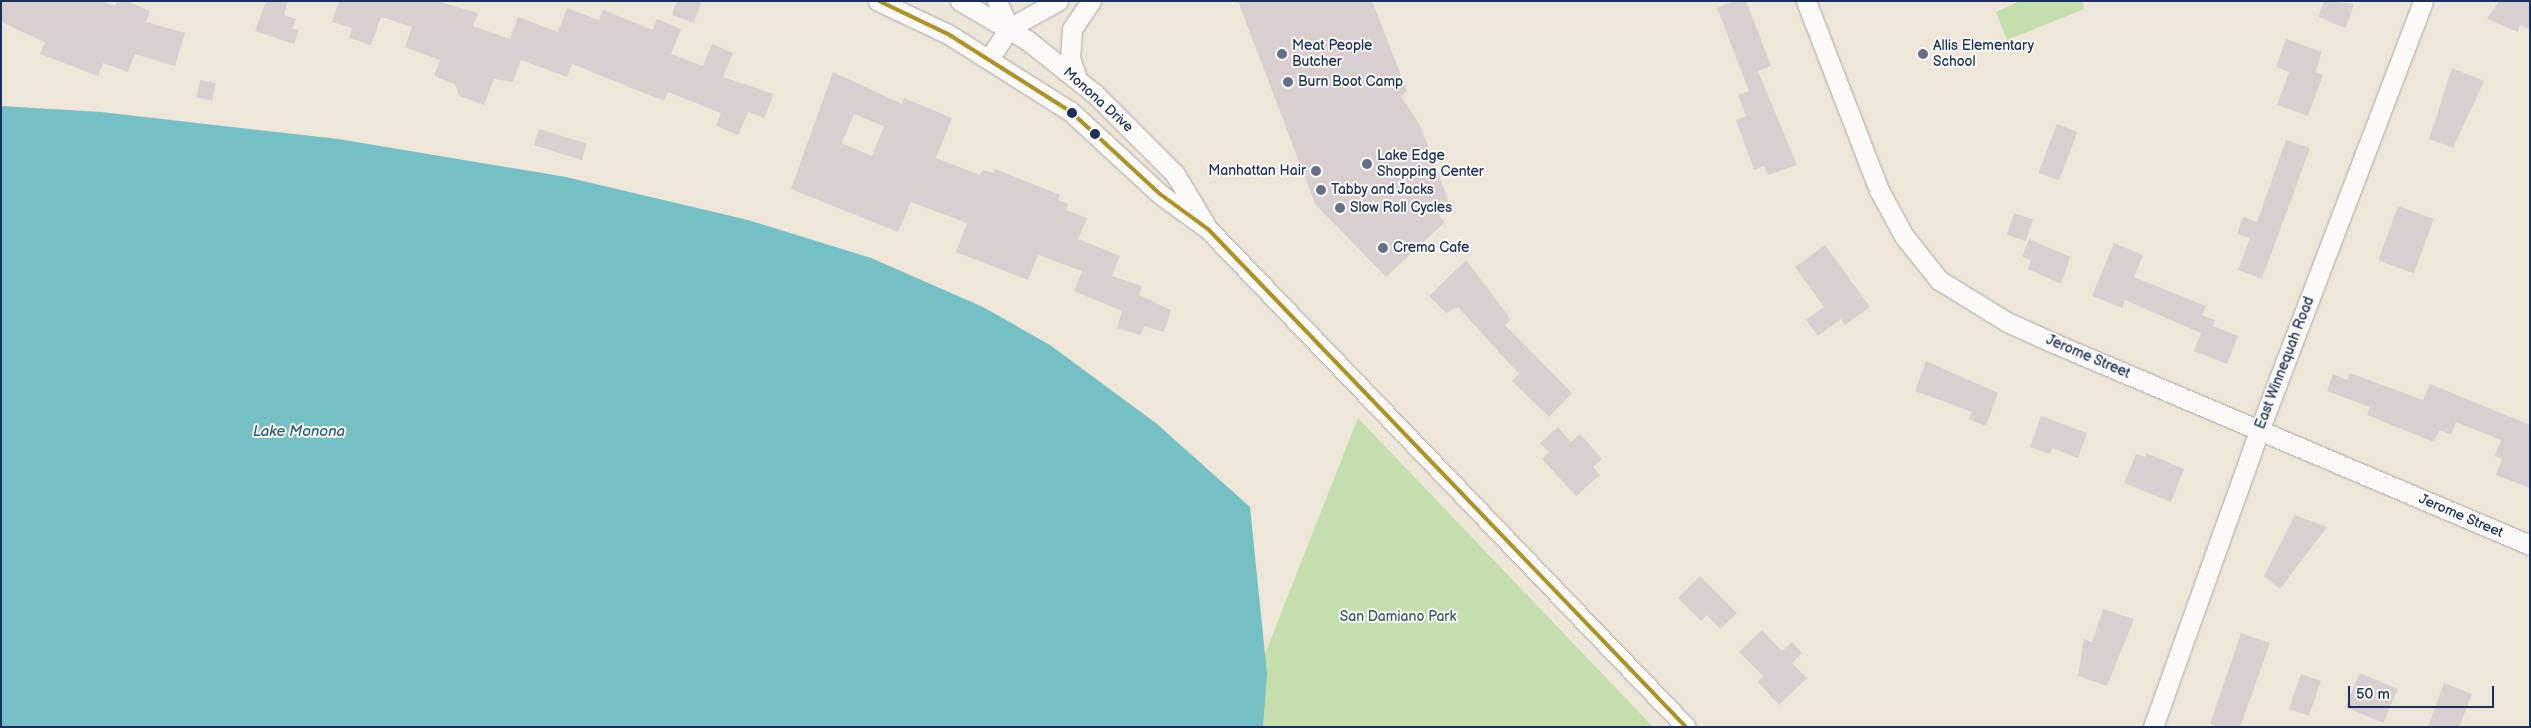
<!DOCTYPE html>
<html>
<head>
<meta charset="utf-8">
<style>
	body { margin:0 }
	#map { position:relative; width:2531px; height:728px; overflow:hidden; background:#eee6d9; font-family:"Balsamiq Sans",sans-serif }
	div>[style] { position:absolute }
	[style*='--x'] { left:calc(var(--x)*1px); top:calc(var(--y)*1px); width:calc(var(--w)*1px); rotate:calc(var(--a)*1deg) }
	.green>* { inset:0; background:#c4deae }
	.water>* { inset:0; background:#74c0c4 }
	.building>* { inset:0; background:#d9cfd1; transform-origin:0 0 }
	.roads { filter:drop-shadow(0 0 1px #aaa7a6) drop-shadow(0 0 1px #aaa7a6) }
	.minor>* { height:19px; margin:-9.5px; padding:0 9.5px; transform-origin:9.5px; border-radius:9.5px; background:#fcfbf9 }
	.bus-1>* { height:4px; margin:-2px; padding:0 2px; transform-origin:2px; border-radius:2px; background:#af9221 }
	.dots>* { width:14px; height:14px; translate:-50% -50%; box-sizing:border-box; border:2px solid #fdfcf7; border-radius:50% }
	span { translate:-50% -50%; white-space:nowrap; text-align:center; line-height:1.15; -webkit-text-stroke:4px #fdfcf7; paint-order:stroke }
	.poi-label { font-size:14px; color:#1b2f5e }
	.left { translate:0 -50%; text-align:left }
	.right { translate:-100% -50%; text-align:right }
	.street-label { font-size:14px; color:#1b2f5e }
	.park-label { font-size:14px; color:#3c5969 }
	.water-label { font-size:15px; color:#285c7f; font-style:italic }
	.frame { position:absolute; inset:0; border:2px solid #1b2f5e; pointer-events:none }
	.scale { position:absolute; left:2348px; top:686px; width:146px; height:22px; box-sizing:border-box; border:2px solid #1b2f5e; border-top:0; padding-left:6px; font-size:15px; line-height:18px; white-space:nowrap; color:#1b2f5e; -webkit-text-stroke:4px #fdfcf7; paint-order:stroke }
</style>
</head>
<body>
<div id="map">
	<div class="green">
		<i style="clip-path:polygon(2020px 1px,2082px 1px,2084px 9px,2007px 40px,1996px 12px)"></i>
		<i style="clip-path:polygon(1358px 418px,1614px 686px,1653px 727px,1263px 727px,1265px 654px)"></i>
	</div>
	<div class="water">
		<i style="clip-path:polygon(1px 106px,101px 112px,338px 139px,566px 177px,748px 220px,871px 258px,983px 307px,1050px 345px,1157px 424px,1250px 507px,1267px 674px,1263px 727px,1px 727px)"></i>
	</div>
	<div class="building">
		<i style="clip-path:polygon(1px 1px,101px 1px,115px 6px,117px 1px,127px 1px,150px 11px,146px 22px,185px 33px,175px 66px,135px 54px,128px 72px,103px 63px,98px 76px,40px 54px,45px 42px,1px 22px)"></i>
		<i style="clip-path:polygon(266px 1px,288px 1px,284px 15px,296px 19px,292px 28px,299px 30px,294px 44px,255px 31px)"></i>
		<i style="clip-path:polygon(339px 1px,437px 1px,478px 13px,473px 26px,510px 39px,518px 17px,558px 32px,567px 8px,599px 20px,603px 10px,653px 30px,657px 19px,681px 29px,671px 54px,703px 66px,712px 44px,733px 53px,723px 77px,774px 94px,764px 118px,748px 112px,738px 135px,716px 126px,721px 113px,668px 92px,664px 101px,572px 64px,567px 77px,521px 60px,513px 82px,494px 79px,484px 105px,459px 96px,455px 84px,434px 76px,440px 60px,405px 47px,412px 27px,381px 17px,371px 45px,349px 38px,352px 28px,332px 22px)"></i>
		<i style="clip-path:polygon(677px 1px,702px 1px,694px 23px,672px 15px)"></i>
		<i style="clip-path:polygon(1238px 1px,1372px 1px,1407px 91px,1401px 96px,1420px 125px,1450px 205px,1439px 216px,1445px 222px,1386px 277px,1315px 204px)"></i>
		<i style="clip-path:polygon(1734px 1px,1746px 1px,1771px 66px,1758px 71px,1797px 165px,1768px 175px,1764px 166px,1754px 170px,1736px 120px,1746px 116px,1738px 95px,1749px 91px,1717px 8px)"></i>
		<i style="clip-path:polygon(2324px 1px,2354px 4px,2346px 28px,2318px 17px)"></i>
		<i style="clip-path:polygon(2499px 1px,2530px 1px,2530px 29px,2520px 25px,2518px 32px,2487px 19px)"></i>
		<i style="clip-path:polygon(2286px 39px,2322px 52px,2315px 72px,2323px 75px,2308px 116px,2277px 105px,2289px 72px,2276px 67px)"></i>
		<i style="clip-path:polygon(2452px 68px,2484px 81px,2453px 148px,2429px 139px)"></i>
		<i style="clip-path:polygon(evenodd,833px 72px,902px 104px,904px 98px,952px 118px,936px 158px,980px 175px,983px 170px,993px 173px,995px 169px,1060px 195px,1058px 200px,1068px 204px,1066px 210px,1087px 218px,1078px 239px,1120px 256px,1112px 276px,1142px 286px,1139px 295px,1171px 310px,1164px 332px,1144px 326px,1141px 335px,1117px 328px,1122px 311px,1074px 291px,1082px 271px,1038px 255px,1028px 280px,956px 252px,967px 223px,911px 202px,898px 232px,791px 189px,833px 72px,854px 114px,884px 126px,872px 156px,842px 143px,854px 114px)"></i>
		<i style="left:200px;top:80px;width:16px;height:18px;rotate:11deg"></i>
		<i style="left:2057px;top:124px;width:22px;height:52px;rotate:21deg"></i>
		<i style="left:539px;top:129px;width:50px;height:17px;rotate:17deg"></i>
		<i style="clip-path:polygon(2286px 140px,2310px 148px,2262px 279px,2238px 270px,2250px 238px,2237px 234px,2243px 217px,2257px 222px)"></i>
		<i style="left:2398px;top:206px;width:38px;height:58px;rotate:20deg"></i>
		<i style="left:2014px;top:213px;width:20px;height:23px;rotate:18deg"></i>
		<i style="clip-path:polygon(2029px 239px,2070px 257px,2061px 284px,2028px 269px,2031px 260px,2022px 257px)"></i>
		<i style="clip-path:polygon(2114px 243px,2143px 255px,2134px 277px,2206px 306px,2202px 315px,2215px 320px,2213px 326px,2238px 336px,2227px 364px,2194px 351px,2201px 333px,2125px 300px,2122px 308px,2092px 296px)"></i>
		<i style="clip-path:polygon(1825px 245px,1870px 307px,1845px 325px,1841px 319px,1818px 336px,1806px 320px,1824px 307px,1795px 267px)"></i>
		<i style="clip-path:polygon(1466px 260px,1507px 314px,1510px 320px,1505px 325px,1572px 393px,1549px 417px,1512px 381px,1519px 374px,1458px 307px,1446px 313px,1429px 296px)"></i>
		<i style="clip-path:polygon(1926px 361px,1998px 393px,1986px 426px,1969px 419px,1972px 412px,1915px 391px)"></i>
		<i style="clip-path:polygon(2350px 373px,2423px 400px,2430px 384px,2530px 425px,2530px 488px,2496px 475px,2502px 459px,2495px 456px,2501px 440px,2456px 422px,2451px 435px,2439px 430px,2434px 442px,2367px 415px,2370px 407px,2327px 391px,2333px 374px,2347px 380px)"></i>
		<i style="clip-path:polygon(2041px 416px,2087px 433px,2078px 458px,2052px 448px,2050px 454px,2030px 447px)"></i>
		<i style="clip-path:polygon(1558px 427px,1571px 442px,1580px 434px,1602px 459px,1593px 467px,1600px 475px,1576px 496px,1542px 459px,1549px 452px,1540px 443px)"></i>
		<i style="clip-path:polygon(2146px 453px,2184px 469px,2171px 502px,2124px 483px,2136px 454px,2145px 457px)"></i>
		<i style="clip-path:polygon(2295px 515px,2327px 527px,2280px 589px,2264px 576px)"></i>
		<i style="clip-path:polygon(1700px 576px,1737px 613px,1720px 629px,1707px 615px,1701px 621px,1678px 598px)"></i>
		<i style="clip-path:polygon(2103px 609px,2134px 619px,2107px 686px,2078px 676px,2084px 639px,2092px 642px)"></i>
		<i style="clip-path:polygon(1762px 630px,1782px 651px,1792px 642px,1802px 653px,1792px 663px,1807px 678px,1779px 705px,1758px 682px,1763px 676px,1739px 652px)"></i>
		<i style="clip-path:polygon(2241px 633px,2270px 643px,2240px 727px,2219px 727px,2210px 724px)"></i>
		<i style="left:2360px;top:673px;width:41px;height:37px;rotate:23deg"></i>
		<i style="left:2301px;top:674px;width:21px;height:37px;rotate:19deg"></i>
		<i style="clip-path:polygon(2444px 683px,2472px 694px,2459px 727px,2428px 727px)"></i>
	</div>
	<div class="roads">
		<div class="minor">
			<i style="--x:878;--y:1;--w:77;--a:25.2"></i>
			<i style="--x:948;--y:34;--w:144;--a:32.3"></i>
			<i style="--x:1070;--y:111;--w:122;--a:42.7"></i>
			<i style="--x:1160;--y:194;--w:59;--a:36.1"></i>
			<i style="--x:1208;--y:229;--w:690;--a:46.17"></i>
			<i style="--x:960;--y:1;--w:78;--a:30.2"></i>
			<i style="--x:1027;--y:40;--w:87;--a:38.5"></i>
			<i style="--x:1095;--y:94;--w:113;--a:45"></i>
			<i style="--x:1175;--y:174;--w:58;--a:59"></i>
			<i style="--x:997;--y:1;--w:30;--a:66"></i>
			<i style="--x:1806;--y:1;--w:203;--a:68.9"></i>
			<i style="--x:1879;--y:190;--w:52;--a:61.5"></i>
			<i style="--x:1904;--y:236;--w:56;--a:51.5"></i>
			<i style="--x:1939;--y:280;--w:80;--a:31.7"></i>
			<i style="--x:2007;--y:322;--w:54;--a:24.2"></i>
			<i style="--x:2056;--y:344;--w:515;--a:22.98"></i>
			<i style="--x:989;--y:59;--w:37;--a:-57"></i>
			<i style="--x:1009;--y:28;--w:56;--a:-28.9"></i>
			<i style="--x:1077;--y:79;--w:22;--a:-108"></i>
			<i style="--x:1070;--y:58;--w:29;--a:-86"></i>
			<i style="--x:1072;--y:29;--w:34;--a:-56"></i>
			<i style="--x:2153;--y:727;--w:314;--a:-70.3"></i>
			<i style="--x:2259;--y:431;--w:460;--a:-69.1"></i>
		</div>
	</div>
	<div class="bus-1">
		<i style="--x:879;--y:1;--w:76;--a:25.6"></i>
		<i style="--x:948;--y:34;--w:144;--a:32.3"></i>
		<i style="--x:1070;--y:111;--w:122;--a:42.7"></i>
		<i style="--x:1160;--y:194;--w:59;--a:36.1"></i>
		<i style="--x:1208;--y:229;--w:690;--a:46.17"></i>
	</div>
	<div class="dots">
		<i style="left:1282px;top:54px;background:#656f89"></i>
		<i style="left:1923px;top:54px;background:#656f89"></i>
		<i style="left:1288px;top:82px;background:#656f89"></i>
		<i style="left:1072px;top:113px;background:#1b2f5e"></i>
		<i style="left:1095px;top:134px;background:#1b2f5e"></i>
		<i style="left:1367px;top:164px;background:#656f89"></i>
		<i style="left:1316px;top:171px;background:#656f89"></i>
		<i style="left:1321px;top:190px;background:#656f89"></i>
		<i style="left:1340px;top:208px;background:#656f89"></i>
		<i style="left:1383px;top:248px;background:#656f89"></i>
	</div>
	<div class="poi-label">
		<span class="left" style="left:1292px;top:54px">Meat People<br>Butcher</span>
		<span class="left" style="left:1933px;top:54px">Allis Elementary<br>School</span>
		<span class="left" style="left:1298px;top:82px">Burn Boot Camp</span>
		<span class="left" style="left:1377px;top:164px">Lake Edge<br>Shopping Center</span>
		<span class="right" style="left:1306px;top:171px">Manhattan Hair</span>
		<span class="left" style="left:1331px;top:190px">Tabby and Jacks</span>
		<span class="left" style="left:1350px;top:208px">Slow Roll Cycles</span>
		<span class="left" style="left:1393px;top:248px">Crema Cafe</span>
	</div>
	<div class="street-label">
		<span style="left:1098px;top:100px;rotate:42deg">Monona Drive</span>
		<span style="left:2088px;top:357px;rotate:23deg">Jerome Street</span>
		<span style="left:2285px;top:363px;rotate:-69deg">East Winnequah Road</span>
		<span style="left:2461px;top:516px;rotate:23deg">Jerome Street</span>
	</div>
	<div class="park-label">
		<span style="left:1398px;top:617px">San Damiano Park</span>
	</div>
	<div class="water-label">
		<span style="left:299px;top:432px">Lake Monona</span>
	</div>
	<div class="frame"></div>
	<div class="scale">50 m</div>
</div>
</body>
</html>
